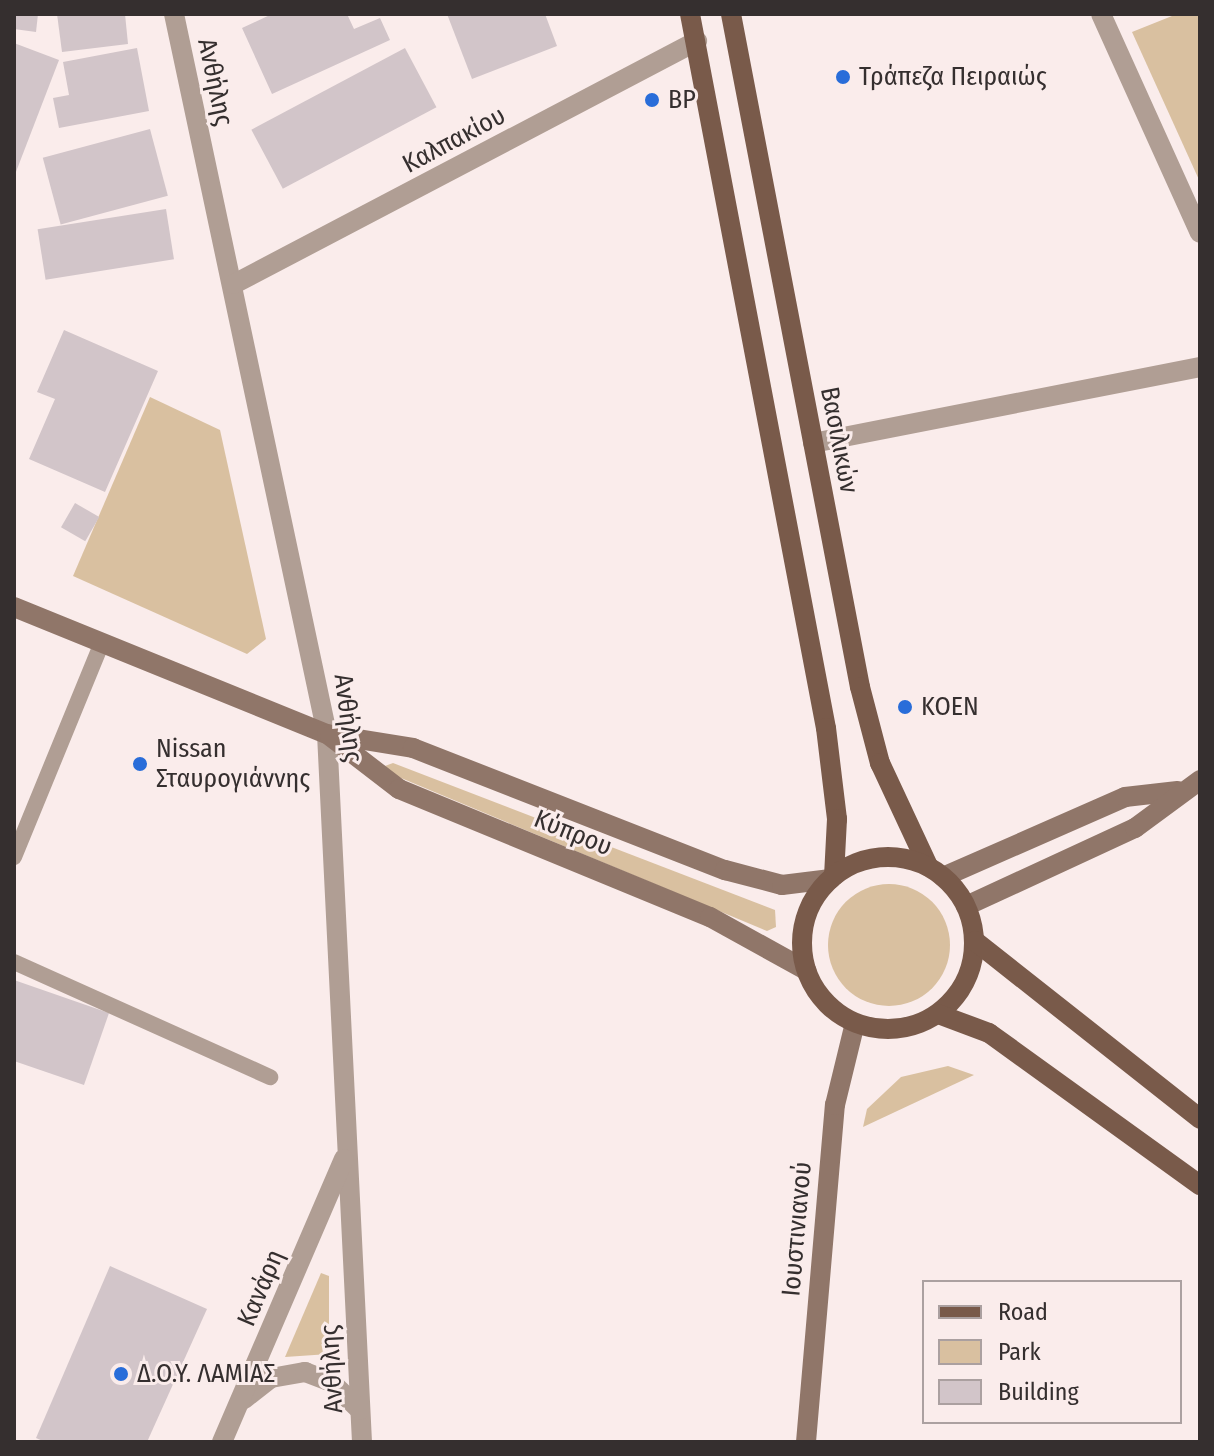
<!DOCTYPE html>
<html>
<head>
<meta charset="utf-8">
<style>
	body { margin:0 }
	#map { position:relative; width:1214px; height:1456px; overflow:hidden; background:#faeceb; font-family:"Fira Sans Condensed",sans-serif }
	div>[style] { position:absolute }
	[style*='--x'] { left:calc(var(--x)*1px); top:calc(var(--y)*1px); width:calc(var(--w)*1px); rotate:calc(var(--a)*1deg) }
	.green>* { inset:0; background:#d9c0a0 }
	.round { border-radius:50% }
	.building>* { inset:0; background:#d2c5c9; transform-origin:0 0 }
	.lane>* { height:16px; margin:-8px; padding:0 8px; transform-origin:8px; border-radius:8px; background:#b09e94 }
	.street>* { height:20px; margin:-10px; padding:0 10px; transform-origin:10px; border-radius:10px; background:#b09e94 }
	.secondary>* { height:20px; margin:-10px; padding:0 10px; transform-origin:10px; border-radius:10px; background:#907669 }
	.primary>* { height:20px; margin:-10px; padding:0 10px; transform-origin:10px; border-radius:10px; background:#795a4a }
	.primary>.ring { margin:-10px; padding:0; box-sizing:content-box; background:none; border:20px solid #795a4a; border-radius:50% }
	.dots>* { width:22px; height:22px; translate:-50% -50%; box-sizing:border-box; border:4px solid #faeceb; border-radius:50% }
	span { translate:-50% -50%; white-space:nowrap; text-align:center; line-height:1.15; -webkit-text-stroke:6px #faeceb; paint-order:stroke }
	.poi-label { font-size:26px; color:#352f2f }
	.left { translate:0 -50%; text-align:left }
	.street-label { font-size:26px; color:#352f2f }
	.frame { position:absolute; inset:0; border:16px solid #352f2f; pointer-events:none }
	.legend { position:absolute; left:922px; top:1280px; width:260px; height:144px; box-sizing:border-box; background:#faeceb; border:2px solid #aba0a0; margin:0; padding:10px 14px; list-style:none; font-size:24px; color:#352f2f }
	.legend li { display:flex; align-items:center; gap:16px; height:40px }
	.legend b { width:40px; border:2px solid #aba0a0 }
</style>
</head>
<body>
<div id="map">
	<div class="green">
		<i style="clip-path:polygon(1177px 14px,1200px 14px,1200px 182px,1132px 32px)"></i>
		<i style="clip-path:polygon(150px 397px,220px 430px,266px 639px,247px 654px,73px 576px)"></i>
		<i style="clip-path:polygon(393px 763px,775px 910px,776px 927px,767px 931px,389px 773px,385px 766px)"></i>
		<i class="round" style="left:828px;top:884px;width:122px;height:122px"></i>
		<i style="clip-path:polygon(948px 1066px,974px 1075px,863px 1127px,867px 1109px,901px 1077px)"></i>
		<i style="clip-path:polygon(321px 1273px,329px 1276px,329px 1354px,285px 1357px)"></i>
	</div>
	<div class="building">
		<i style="clip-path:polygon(14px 14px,38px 14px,36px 32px,14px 29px)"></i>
		<i style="clip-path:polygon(57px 14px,125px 14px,128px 44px,62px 52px)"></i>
		<i style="clip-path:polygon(272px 14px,347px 14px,354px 29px,380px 18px,390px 40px,272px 94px,242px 28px)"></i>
		<i style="clip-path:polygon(447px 14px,545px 14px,557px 46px,472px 79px)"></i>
		<i style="clip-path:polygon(14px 43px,59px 60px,14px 177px)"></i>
		<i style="clip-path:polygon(137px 48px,149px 111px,59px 128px,53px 98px,69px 95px,63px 62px)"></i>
		<i style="left:405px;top:48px;width:67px;height:174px;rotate:62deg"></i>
		<i style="left:150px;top:129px;width:69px;height:111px;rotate:75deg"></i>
		<i style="left:166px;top:209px;width:51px;height:130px;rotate:81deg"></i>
		<i style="clip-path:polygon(64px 330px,158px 371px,105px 492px,29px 459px,55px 399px,37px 392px)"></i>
		<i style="left:75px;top:503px;width:28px;height:28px;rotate:30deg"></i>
		<i style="clip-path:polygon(14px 980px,109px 1013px,84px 1085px,14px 1061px)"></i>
		<i style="clip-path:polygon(110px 1266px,207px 1309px,147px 1442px,45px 1442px,36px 1438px)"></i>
	</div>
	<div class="lane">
		<i style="--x:14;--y:857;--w:227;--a:-67.7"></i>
		<i style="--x:14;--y:962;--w:281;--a:24.2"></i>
	</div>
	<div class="street">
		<i style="--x:174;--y:14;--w:736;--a:78"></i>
		<i style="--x:327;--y:734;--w:709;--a:87.17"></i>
		<i style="--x:1101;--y:14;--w:240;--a:65.7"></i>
		<i style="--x:234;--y:284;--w:523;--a:-27.69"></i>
		<i style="--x:813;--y:443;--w:394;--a:-11.1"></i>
		<i style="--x:244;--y:1399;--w:34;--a:-38"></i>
		<i style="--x:271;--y:1378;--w:35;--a:-10"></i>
		<i style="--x:305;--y:1372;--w:28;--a:21"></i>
		<i style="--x:331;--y:1382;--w:40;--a:44"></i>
		<i style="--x:222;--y:1442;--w:308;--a:-66.7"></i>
	</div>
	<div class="secondary">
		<i style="--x:14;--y:607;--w:338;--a:22.1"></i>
		<i style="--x:327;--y:734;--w:87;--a:9.2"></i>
		<i style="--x:413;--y:748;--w:335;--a:21.4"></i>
		<i style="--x:725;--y:870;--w:59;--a:14.7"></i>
		<i style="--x:782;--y:885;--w:49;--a:-7"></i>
		<i style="--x:330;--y:736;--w:87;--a:37.5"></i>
		<i style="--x:399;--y:789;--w:336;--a:22.4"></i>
		<i style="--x:710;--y:917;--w:110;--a:28.9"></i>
		<i style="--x:943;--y:877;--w:199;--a:-23.7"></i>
		<i style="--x:1125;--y:797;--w:53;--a:-6.5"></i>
		<i style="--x:966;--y:906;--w:186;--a:-24.8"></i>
		<i style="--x:1135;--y:828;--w:81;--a:-36.4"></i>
		<i style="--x:806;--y:1442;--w:338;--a:-85.1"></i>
		<i style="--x:835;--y:1105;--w:84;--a:-76.3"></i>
	</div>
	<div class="primary">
		<i style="--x:690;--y:14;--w:727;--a:79.22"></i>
		<i style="--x:826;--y:728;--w:92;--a:83.1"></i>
		<i style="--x:837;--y:819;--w:57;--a:93"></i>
		<i style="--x:731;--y:14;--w:685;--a:79.15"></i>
		<i style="--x:860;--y:687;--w:79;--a:75.3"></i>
		<i style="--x:880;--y:763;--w:114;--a:65"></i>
		<i class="ring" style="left:802px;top:857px;width:152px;height:152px"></i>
		<i style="--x:975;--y:941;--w:287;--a:38.3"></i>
		<i style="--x:938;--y:1014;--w:54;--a:20.4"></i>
		<i style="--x:989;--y:1033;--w:260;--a:35.8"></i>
	</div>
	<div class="dots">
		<i style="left:843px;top:77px;background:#296dd9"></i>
		<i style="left:652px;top:100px;background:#296dd9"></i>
		<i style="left:905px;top:707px;background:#296dd9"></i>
		<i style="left:140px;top:764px;background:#296dd9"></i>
		<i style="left:121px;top:1374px;background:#296dd9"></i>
	</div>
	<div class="poi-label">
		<span class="left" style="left:859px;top:77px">Τράπεζα Πειραιώς</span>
		<span class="left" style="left:668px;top:100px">BP</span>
		<span class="left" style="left:921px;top:707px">KOEN</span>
		<span class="left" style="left:156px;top:764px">Nissan<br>Σταυρογιάννης</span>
		<span class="left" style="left:137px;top:1374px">Δ.Ο.Υ. ΛΑΜΙΑΣ</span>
	</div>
	<div class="street-label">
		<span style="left:215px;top:82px;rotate:78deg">Ανθήλης</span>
		<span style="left:454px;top:140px;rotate:-28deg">Καλπακίου</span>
		<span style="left:839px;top:440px;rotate:79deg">Βασιλικών</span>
		<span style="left:348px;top:718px;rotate:83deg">Ανθήλης</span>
		<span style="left:573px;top:833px;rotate:22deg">Κύπρου</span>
		<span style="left:797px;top:1229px;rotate:-85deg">Ιουστινιανού</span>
		<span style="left:261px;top:1288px;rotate:-67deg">Κανάρη</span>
		<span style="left:332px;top:1369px;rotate:-93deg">Ανθήλης</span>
	</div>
	<div class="frame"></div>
	<ul class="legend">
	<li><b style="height:10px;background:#795a4a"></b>Road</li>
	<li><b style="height:22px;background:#d9c0a0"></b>Park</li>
	<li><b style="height:22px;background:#d2c5c9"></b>Building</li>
	</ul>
</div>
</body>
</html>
